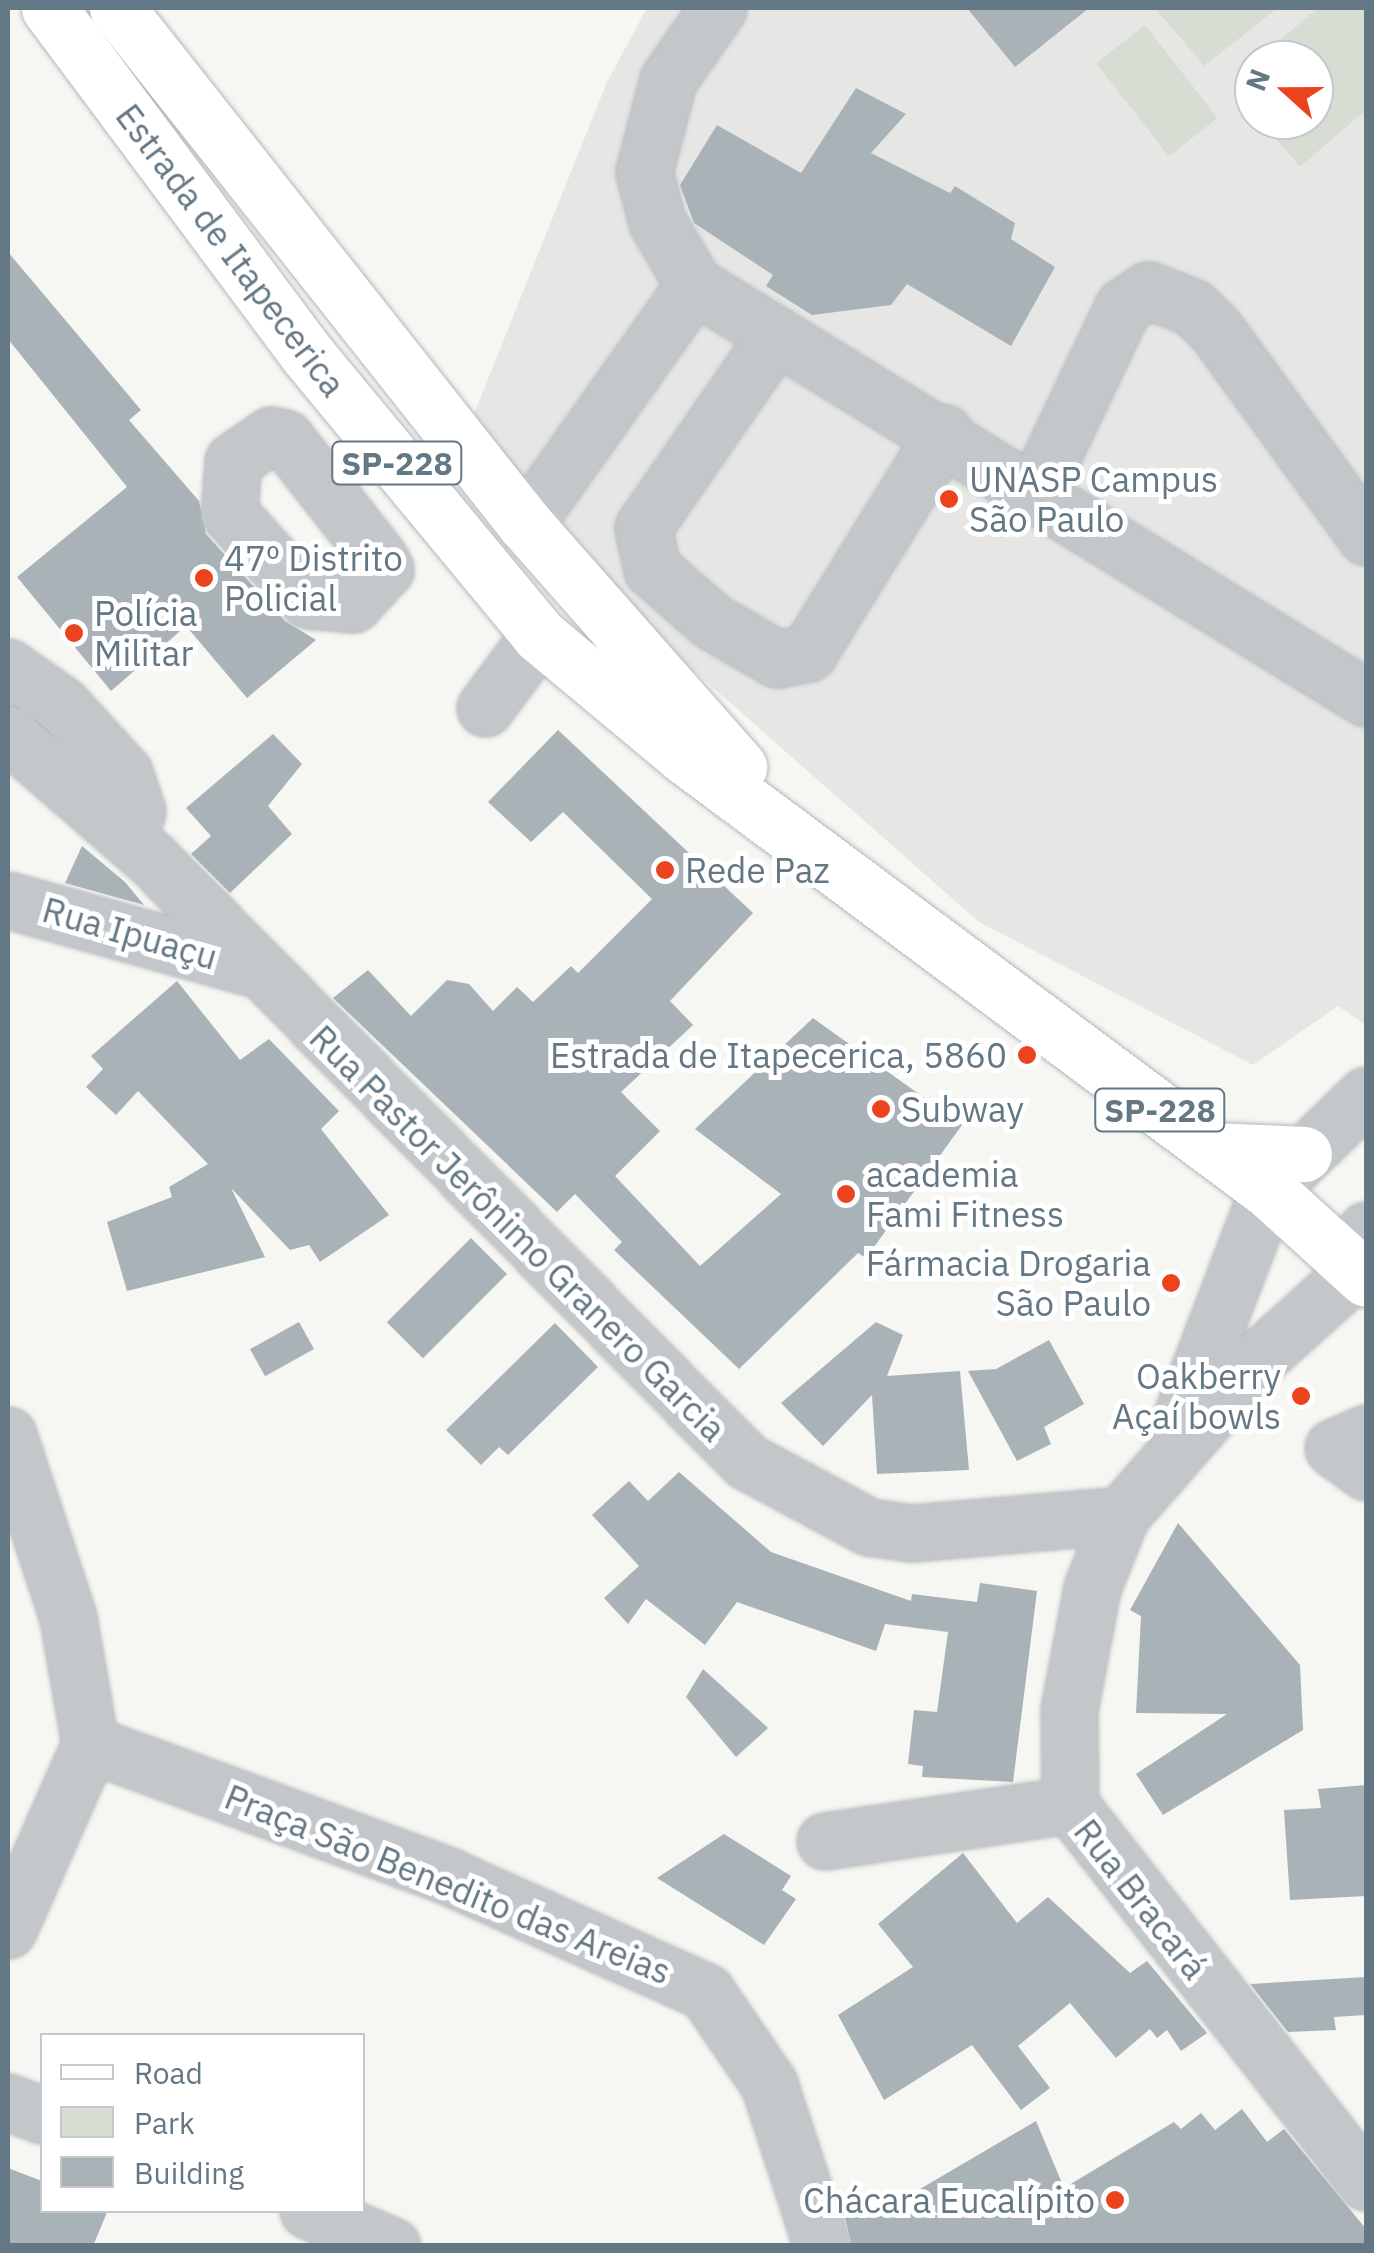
<!DOCTYPE html>
<html>
<head>
<meta charset="utf-8">
<style>
	body { margin:0 }
	#map { position:relative; width:1374px; height:2253px; overflow:hidden; background:#f6f6f2; font-family:"IBM Plex Sans",sans-serif }
	div>[style] { position:absolute }
	[style*='--x'] { left:calc(var(--x)*1px); top:calc(var(--y)*1px); width:calc(var(--w)*1px); rotate:calc(var(--a)*1deg) }
	.built>* { inset:0; background:#e6e7e5 }
	.green>* { inset:0; background:#d7ddd3; transform-origin:0 0 }
	.building>* { inset:0; background:#a9b2b7; transform-origin:0 0 }
	.roads { filter:drop-shadow(0 0 2px #b4b9bc) drop-shadow(0 0 2px #b4b9bc) }
	.minor>* { height:55px; margin:-27.5px; padding:0 27.5px; transform-origin:27.5px; border-radius:27.5px; background:#c3c7ca }
	.major>* { height:55px; margin:-27.5px; padding:0 27.5px; transform-origin:27.5px; border-radius:27.5px; background:#fff }
	.dots>* { width:28px; height:28px; translate:-50% -50%; box-sizing:border-box; border:5px solid #fff; border-radius:50% }
	span { translate:-50% -50%; white-space:nowrap; text-align:center; line-height:1.15; -webkit-text-stroke:10px #fff; paint-order:stroke }
	.shield-label span { padding:2px 8px; background:#fff; border:2px solid; border-radius:8px; -webkit-text-stroke-width:0 }
	.shield-label { font-size:32px; color:#637784; font-weight:700 }
	.street-label { font-size:35px; color:#637784 }
	.poi-label { font-size:35px; color:#637784 }
	.left { translate:0 -50%; text-align:left }
	.right { translate:-100% -50%; text-align:right }
	.frame { position:absolute; inset:0; border:10px solid #637784; pointer-events:none }
	.legend { position:absolute; left:40px; top:2033px; width:325px; height:180px; box-sizing:border-box; background:#fff; border:2px solid #c1c9ce; margin:0; padding:12px 18px; list-style:none; font-size:30px; color:#637784 }
	.legend li { display:flex; align-items:center; gap:20px; height:50px }
	.legend b { width:50px; border:2px solid #c1c9ce }
	.north { position:absolute; left:1234px; top:40px; width:100px; height:100px; box-sizing:border-box; background:#fff; border:2px solid #c1c9ce; border-radius:50%; rotate:291deg; font-size:28px; font-weight:700; line-height:40px; text-align:center; color:#637784 }
	.north::after { content:''; display:block; margin:auto; width:35px; height:45px; background:#ea431d; clip-path:polygon(50% 0,100% 100%,50% 72%,0 100%) }
</style>
</head>
<body>
<div id="map">
	<div class="built">
		<i style="clip-path:polygon(evenodd,647px 8px,1366px 8px,1366px 1025px,1338px 1006px,1253px 1065px,979px 922px,591px 580px,472px 419px,607px 82px,647px 8px,1254px 60px,1314px 60px,1314px 120px,1254px 120px,1254px 60px)"></i>
	</div>
	<div class="green">
		<i style="clip-path:polygon(1155px 8px,1278px 8px,1204px 66px)"></i>
		<i style="clip-path:polygon(1318px 8px,1366px 8px,1366px 110px,1300px 167px,1260px 120px,1314px 120px,1314px 60px,1256px 60px)"></i>
		<i style="left:1145px;top:25px;width:118px;height:62px;rotate:52deg"></i>
	</div>
	<div class="building">
		<i style="clip-path:polygon(967px 8px,1089px 8px,1015px 67px)"></i>
		<i style="clip-path:polygon(856px 88px,906px 114px,871px 153px,950px 193px,955px 186px,1015px 223px,1011px 239px,1055px 267px,1011px 346px,907px 284px,891px 305px,812px 315px,766px 286px,773px 275px,694px 223px,680px 185px,717px 125px,801px 173px)"></i>
		<i style="clip-path:polygon(8px 252px,141px 410px,129px 420px,199px 501px,206px 534px,285px 621px,316px 640px,247px 698px,186px 626px,111px 691px,17px 577px,127px 487px,8px 339px)"></i>
		<i style="clip-path:polygon(558px 730px,753px 913px,670px 1001px,693px 1025px,621px 1092px,660px 1131px,615px 1176px,700px 1266px,781px 1194px,695px 1129px,813px 1018px,962px 1125px,866px 1258px,858px 1253px,739px 1369px,614px 1250px,622px 1242px,575px 1194px,557px 1212px,333px 998px,368px 970px,411px 1016px,447px 980px,469px 984px,493px 1011px,517px 987px,533px 1002px,571px 966px,578px 973px,652px 899px,563px 812px,531px 842px,488px 802px)"></i>
		<i style="clip-path:polygon(273px 734px,302px 764px,268px 806px,292px 834px,230px 893px,191px 854px,211px 836px,186px 808px)"></i>
		<i style="clip-path:polygon(82px 846px,125px 882px,144px 905px,65px 883px)"></i>
		<i style="clip-path:polygon(177px 981px,240px 1060px,269px 1039px,339px 1111px,321px 1129px,389px 1215px,320px 1262px,309px 1245px,290px 1250px,231px 1188px,265px 1257px,127px 1291px,107px 1222px,172px 1197px,169px 1187px,208px 1164px,138px 1091px,116px 1115px,86px 1087px,103px 1069px,91px 1056px)"></i>
		<i style="left:471px;top:1238px;width:51px;height:119px;rotate:45deg"></i>
		<i style="left:299px;top:1322px;width:31px;height:56px;rotate:61deg"></i>
		<i style="clip-path:polygon(876px 1322px,903px 1335px,887px 1376px,960px 1371px,969px 1470px,877px 1474px,872px 1395px,823px 1446px,781px 1403px)"></i>
		<i style="clip-path:polygon(555px 1323px,598px 1367px,508px 1455px,499px 1447px,481px 1465px,446px 1430px)"></i>
		<i style="clip-path:polygon(1049px 1340px,1084px 1404px,1044px 1427px,1051px 1444px,1017px 1461px,968px 1371px,996px 1369px)"></i>
		<i style="clip-path:polygon(679px 1472px,771px 1552px,911px 1601px,912px 1594px,977px 1602px,980px 1583px,1037px 1591px,1013px 1782px,922px 1777px,923px 1766px,908px 1764px,914px 1710px,937px 1712px,948px 1632px,885px 1624px,876px 1651px,737px 1602px,705px 1645px,646px 1599px,628px 1624px,604px 1598px,639px 1566px,592px 1515px,629px 1481px,648px 1501px)"></i>
		<i style="clip-path:polygon(1178px 1523px,1300px 1665px,1303px 1730px,1163px 1815px,1136px 1774px,1227px 1714px,1136px 1713px,1141px 1616px,1130px 1610px)"></i>
		<i style="clip-path:polygon(703px 1669px,768px 1728px,736px 1757px,686px 1697px)"></i>
		<i style="clip-path:polygon(1366px 1785px,1366px 1896px,1290px 1900px,1284px 1810px,1321px 1808px,1318px 1789px)"></i>
		<i style="clip-path:polygon(724px 1834px,791px 1876px,782px 1890px,796px 1899px,764px 1945px,657px 1878px)"></i>
		<i style="clip-path:polygon(963px 1853px,1017px 1923px,1048px 1897px,1130px 1973px,1147px 1961px,1207px 2033px,1181px 2051px,1167px 2030px,1157px 2038px,1150px 2029px,1116px 2058px,1070px 2003px,1018px 2046px,1050px 2088px,1021px 2110px,972px 2045px,884px 2100px,838px 2015px,913px 1967px,878px 1924px)"></i>
		<i style="clip-path:polygon(1366px 1977px,1366px 2015px,1334px 2017px,1336px 2030px,1288px 2032px,1250px 1984px)"></i>
		<i style="clip-path:polygon(1242px 2109px,1267px 2142px,1284px 2129px,1366px 2229px,1366px 2246px,852px 2246px,842px 2207px,865px 2194px,872px 2207px,908px 2196px,1036px 2121px,1064px 2188px,1174px 2122px,1181px 2129px,1201px 2113px,1215px 2130px)"></i>
		<i style="clip-path:polygon(8px 2168px,42px 2181px,42px 2210px,108px 2210px,93px 2246px,8px 2246px)"></i>
	</div>
	<div class="roads">
		<div class="minor">
			<i style="--x:718;--y:8;--w:88;--a:124.8"></i>
			<i style="--x:668;--y:80;--w:95;--a:104.6"></i>
			<i style="--x:644;--y:172;--w:52;--a:75.4"></i>
			<i style="--x:657;--y:222;--w:73;--a:59.6"></i>
			<i style="--x:694;--y:285;--w:789;--a:31.57"></i>
			<i style="--x:776;--y:335;--w:234;--a:124.6"></i>
			<i style="--x:643;--y:528;--w:42;--a:77.6"></i>
			<i style="--x:652;--y:569;--w:81;--a:41"></i>
			<i style="--x:713;--y:622;--w:74;--a:30"></i>
			<i style="--x:777;--y:659;--w:32;--a:-11"></i>
			<i style="--x:808;--y:653;--w:259;--a:-58.3"></i>
			<i style="--x:271;--y:435;--w:14;--a:12"></i>
			<i style="--x:285;--y:438;--w:152;--a:51.9"></i>
			<i style="--x:379;--y:558;--w:13;--a:61"></i>
			<i style="--x:385;--y:569;--w:47;--a:132.4"></i>
			<i style="--x:353;--y:604;--w:45;--a:-174.9"></i>
			<i style="--x:308;--y:600;--w:118;--a:-132.2"></i>
			<i style="--x:229;--y:513;--w:52;--a:-85.6"></i>
			<i style="--x:233;--y:461;--w:46;--a:-34.4"></i>
			<i style="--x:1036;--y:490;--w:203;--a:-64.6"></i>
			<i style="--x:1123;--y:307;--w:30;--a:-34"></i>
			<i style="--x:1148;--y:290;--w:47;--a:21.1"></i>
			<i style="--x:1192;--y:307;--w:32;--a:44"></i>
			<i style="--x:1215;--y:329;--w:257;--a:54"></i>
			<i style="--x:525;--y:524;--w:293;--a:-54.7"></i>
			<i style="--x:8;--y:667;--w:66;--a:35.1"></i>
			<i style="--x:62;--y:705;--w:92;--a:47.6"></i>
			<i style="--x:124;--y:773;--w:40;--a:71.1"></i>
			<i style="--x:137;--y:811;--w:27;--a:107"></i>
			<i style="--x:485;--y:708;--w:91;--a:-53.5"></i>
			<i style="--x:8;--y:734;--w:194;--a:41"></i>
			<i style="--x:154;--y:861;--w:843;--a:45.38"></i>
			<i style="--x:746;--y:1461;--w:140;--a:28.2"></i>
			<i style="--x:869;--y:1527;--w:43;--a:7.9"></i>
			<i style="--x:912;--y:1533;--w:210;--a:-4.9"></i>
			<i style="--x:8;--y:900;--w:251;--a:15.5"></i>
			<i style="--x:1366;--y:1230;--w:40;--a:102"></i>
			<i style="--x:1358;--y:1269;--w:137;--a:138"></i>
			<i style="--x:1256;--y:1361;--w:205;--a:131.2"></i>
			<i style="--x:1121;--y:1515;--w:79;--a:111.7"></i>
			<i style="--x:1092;--y:1588;--w:124;--a:100.7"></i>
			<i style="--x:1069;--y:1710;--w:95;--a:89.4"></i>
			<i style="--x:1070;--y:1805;--w:479;--a:51.9"></i>
			<i style="--x:1177;--y:1428;--w:255;--a:-69.1"></i>
			<i style="--x:1268;--y:1190;--w:136;--a:-44.1"></i>
			<i style="--x:1366;--y:1433;--w:36;--a:156"></i>
			<i style="--x:1333;--y:1448;--w:41;--a:36"></i>
			<i style="--x:8;--y:1435;--w:193;--a:71.8"></i>
			<i style="--x:68;--y:1618;--w:128;--a:80.1"></i>
			<i style="--x:90;--y:1744;--w:203;--a:113.8"></i>
			<i style="--x:90;--y:1744;--w:382;--a:20.2"></i>
			<i style="--x:448;--y:1876;--w:283;--a:24.2"></i>
			<i style="--x:706;--y:1992;--w:112;--a:55.6"></i>
			<i style="--x:769;--y:2084;--w:170;--a:71.9"></i>
			<i style="--x:825;--y:1841;--w:248;--a:-8.4"></i>
			<i style="--x:8;--y:2102;--w:36;--a:21"></i>
			<i style="--x:308;--y:2210;--w:91;--a:23.2"></i>
		</div>
		<div class="major">
			<i style="--x:49;--y:8;--w:430;--a:53.3"></i>
			<i style="--x:306;--y:353;--w:366;--a:50.4"></i>
			<i style="--x:539;--y:635;--w:189;--a:39.8"></i>
			<i style="--x:684;--y:756;--w:728;--a:36.62"></i>
			<i style="--x:1268;--y:1190;--w:132;--a:42.2"></i>
			<i style="--x:117;--y:8;--w:658;--a:51.67"></i>
			<i style="--x:525;--y:524;--w:324;--a:48.6"></i>
			<i style="--x:1215;--y:1150;--w:89;--a:2.6"></i>
		</div>
	</div>
	<div class="dots">
		<i style="left:949px;top:499px;background:#ea431d"></i>
		<i style="left:204px;top:578px;background:#ea431d"></i>
		<i style="left:74px;top:633px;background:#ea431d"></i>
		<i style="left:665px;top:870px;background:#ea431d"></i>
		<i style="left:1027px;top:1055px;background:#ea431d"></i>
		<i style="left:881px;top:1109px;background:#ea431d"></i>
		<i style="left:846px;top:1194px;background:#ea431d"></i>
		<i style="left:1171px;top:1283px;background:#ea431d"></i>
		<i style="left:1301px;top:1396px;background:#ea431d"></i>
		<i style="left:1115px;top:2200px;background:#ea431d"></i>
	</div>
	<div class="shield-label">
		<span style="left:397px;top:463px">SP-228</span>
		<span style="left:1160px;top:1110px">SP-228</span>
	</div>
	<div class="street-label">
		<span style="left:231px;top:250px;rotate:53deg">Estrada de Itapecerica</span>
		<span style="left:130px;top:933px;rotate:16deg">Rua Ipuaçu</span>
		<span style="left:518px;top:1233px;rotate:45deg">Rua Pastor Jerônimo Granero Garcia</span>
		<span style="left:448px;top:1884px;rotate:22deg">Praça São Benedito das Areias</span>
		<span style="left:1141px;top:1899px;rotate:52deg">Rua Bracará</span>
	</div>
	<div class="poi-label">
		<span class="left" style="left:969px;top:499px">UNASP Campus<br>São Paulo</span>
		<span class="left" style="left:224px;top:578px">47º Distrito<br>Policial</span>
		<span class="left" style="left:94px;top:633px">Polícia<br>Militar</span>
		<span class="left" style="left:685px;top:870px">Rede Paz</span>
		<span class="right" style="left:1007px;top:1055px">Estrada de Itapecerica, 5860</span>
		<span class="left" style="left:901px;top:1109px">Subway</span>
		<span class="left" style="left:866px;top:1194px">academia<br>Fami Fitness</span>
		<span class="right" style="left:1151px;top:1283px">Fármacia Drogaria<br>São Paulo</span>
		<span class="right" style="left:1281px;top:1396px">Oakberry<br>Açaí bowls</span>
		<span class="right" style="left:1095px;top:2200px">Chácara Eucalípito</span>
	</div>
	<div class="frame"></div>
	<ul class="legend">
	<li><b style="height:12px;background:#fff"></b>Road</li>
	<li><b style="height:28px;background:#d7ddd3"></b>Park</li>
	<li><b style="height:28px;background:#a9b2b7"></b>Building</li>
	</ul>
	<div class="north">N</div>
</div>
</body>
</html>
